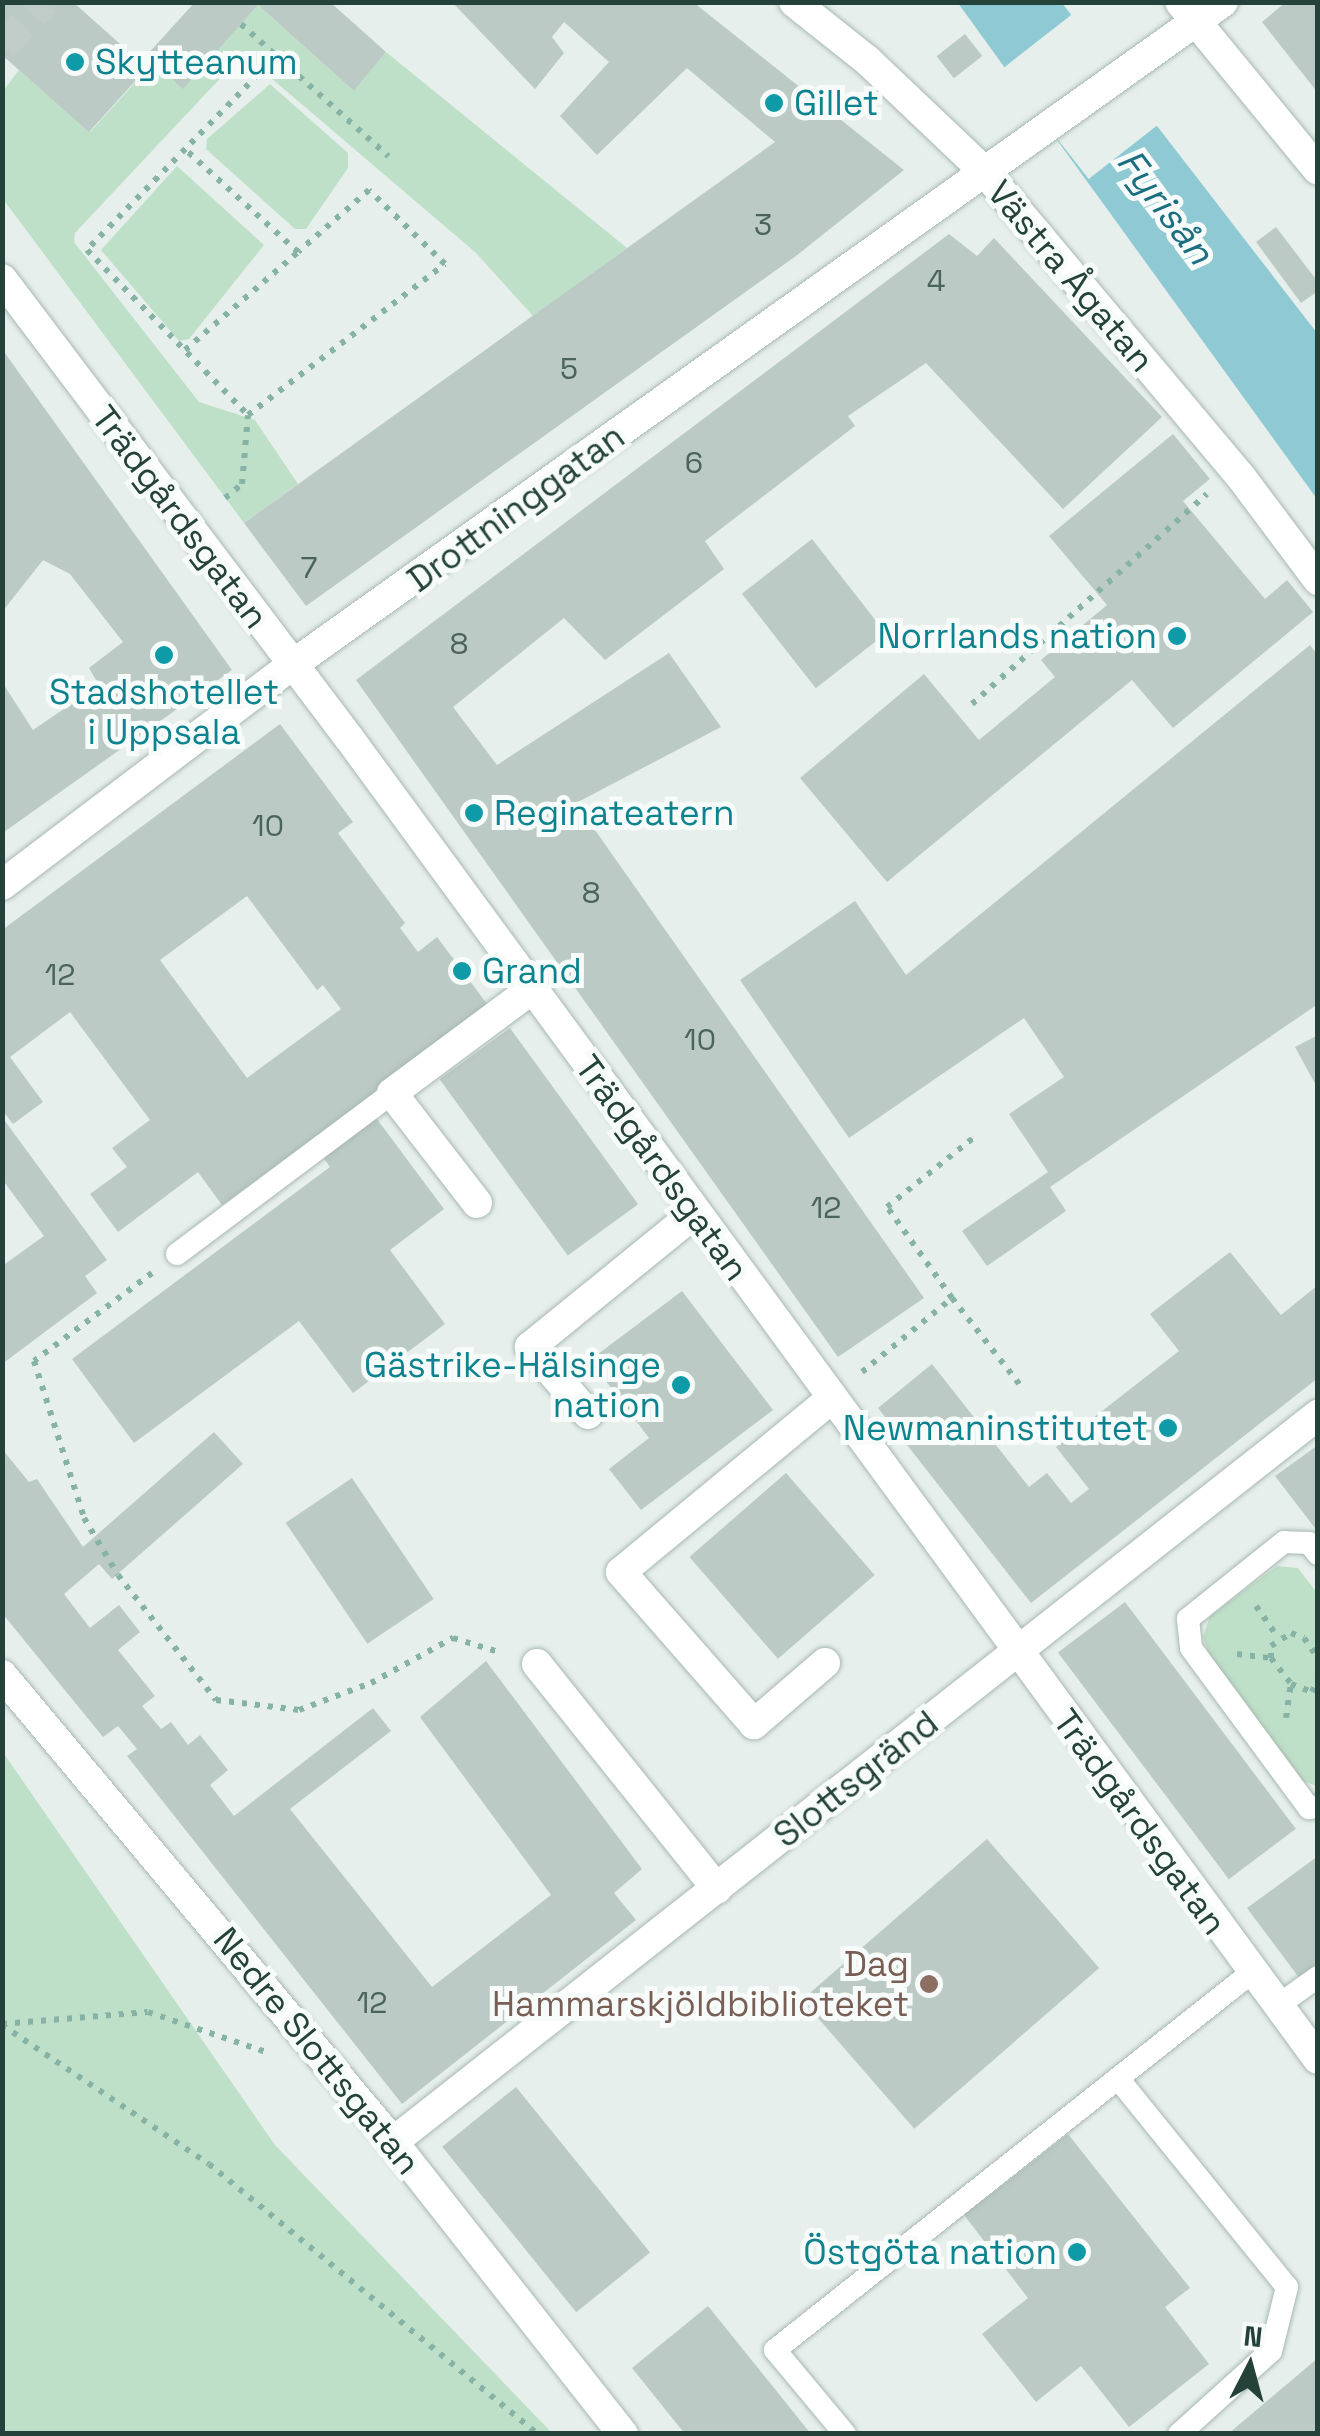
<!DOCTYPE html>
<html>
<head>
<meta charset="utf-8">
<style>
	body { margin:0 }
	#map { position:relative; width:1320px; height:2436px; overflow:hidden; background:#e6efeb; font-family:"Space Grotesk",sans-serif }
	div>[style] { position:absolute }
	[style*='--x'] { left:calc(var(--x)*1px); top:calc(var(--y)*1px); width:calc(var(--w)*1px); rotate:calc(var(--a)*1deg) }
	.green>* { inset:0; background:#bfe0c8 }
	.water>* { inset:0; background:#8ec9d4 }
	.pier>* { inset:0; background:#e6efeb; transform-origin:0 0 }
	.building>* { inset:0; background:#bbcac4; transform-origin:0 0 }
	.pedestrian-tunnel>* { height:30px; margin-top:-15px; transform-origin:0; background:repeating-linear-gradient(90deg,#bfccc8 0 30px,transparent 0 45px) }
	.path>* { height:6px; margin-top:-3px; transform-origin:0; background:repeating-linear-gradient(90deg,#86b3a5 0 5px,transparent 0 13px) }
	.roads { filter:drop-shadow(0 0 2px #a8b8b2) drop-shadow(0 0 2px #a8b8b2) }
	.service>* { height:22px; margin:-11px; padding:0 11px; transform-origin:11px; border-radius:11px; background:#fff }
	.minor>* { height:30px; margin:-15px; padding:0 15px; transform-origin:15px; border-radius:15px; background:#fff }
	.tertiary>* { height:30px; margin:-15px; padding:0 15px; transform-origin:15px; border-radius:15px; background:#fff }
	.dots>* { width:28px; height:28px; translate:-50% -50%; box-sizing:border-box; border:5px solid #f7fbf9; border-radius:50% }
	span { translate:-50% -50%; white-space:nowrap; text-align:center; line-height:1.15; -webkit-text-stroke:10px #f7fbf9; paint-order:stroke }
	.number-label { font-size:30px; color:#4a645c }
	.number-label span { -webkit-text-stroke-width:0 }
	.culture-label { font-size:35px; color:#0d838f }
	.left { translate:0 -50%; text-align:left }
	.right { translate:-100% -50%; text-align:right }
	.street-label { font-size:35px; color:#24423a }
	.education-label { font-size:35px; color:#785e54 }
	.water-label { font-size:38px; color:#1c6f80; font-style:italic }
	.frame { position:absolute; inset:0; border:5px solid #24423a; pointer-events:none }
	.north { position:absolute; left:1200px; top:2316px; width:100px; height:100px; -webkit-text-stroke:8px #f7fbf9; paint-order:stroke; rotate:6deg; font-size:28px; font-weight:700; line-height:40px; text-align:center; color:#24423a }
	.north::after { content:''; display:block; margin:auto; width:35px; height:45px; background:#24423a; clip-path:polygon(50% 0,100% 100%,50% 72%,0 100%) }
</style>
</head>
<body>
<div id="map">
	<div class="green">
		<i style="clip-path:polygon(258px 5px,354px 91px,386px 52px,627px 248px,533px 316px,475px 252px,243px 54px,75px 233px,74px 242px,199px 402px,255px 420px,298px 484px,244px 523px,3px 199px,3px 91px,19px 70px,90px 132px,153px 63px,183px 88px)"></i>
		<i style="clip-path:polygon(270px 84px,348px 153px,348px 168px,306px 229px,295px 229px,206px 149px,207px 139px)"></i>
		<i style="clip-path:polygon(177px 166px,264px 245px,189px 339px,179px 341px,101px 250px)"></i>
		<i style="clip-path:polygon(1277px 1566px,1298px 1568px,1317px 1593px,1317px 1786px,1303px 1781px,1211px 1659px,1203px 1637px,1210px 1616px)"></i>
		<i style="clip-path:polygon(2px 1751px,275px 2145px,552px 2433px,3px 2433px)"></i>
	</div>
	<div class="water">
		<i style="clip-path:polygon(958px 3px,1062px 3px,1317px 333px,1317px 499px)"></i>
	</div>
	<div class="pier">
		<i style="left:1075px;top:12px;width:140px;height:92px;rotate:52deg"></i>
	</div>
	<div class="building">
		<i style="clip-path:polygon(2px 2px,73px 2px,147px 68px,89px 132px,2px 55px)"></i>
		<i style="clip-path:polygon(195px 2px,330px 2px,386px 52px,354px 91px,258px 5px,183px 89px,146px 56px)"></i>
		<i style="clip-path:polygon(452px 2px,693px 2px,904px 170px,796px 256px,306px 606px,244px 523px,775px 142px,687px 68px,597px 155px,560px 116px,609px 62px,564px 22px,552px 37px,564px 53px,535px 89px)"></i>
		<i style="clip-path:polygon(1286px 2px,1318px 2px,1318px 93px,1262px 22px)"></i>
		<i style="left:965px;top:34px;width:28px;height:36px;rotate:52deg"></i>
		<i style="clip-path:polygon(1276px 227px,1318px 282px,1318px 291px,1301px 303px,1256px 242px)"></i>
		<i style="clip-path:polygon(949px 234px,977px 256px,994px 238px,1162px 417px,1063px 509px,926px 363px,848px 416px,855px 426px,705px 541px,724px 569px,605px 660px,564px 618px,453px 707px,497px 765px,669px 653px,721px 727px,576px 803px,924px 1298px,838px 1357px,356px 680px)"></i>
		<i style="clip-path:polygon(2px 349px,232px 670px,4px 832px,2px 682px,33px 730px,99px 685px,89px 668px,123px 642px,70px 574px,43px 560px,2px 612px)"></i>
		<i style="clip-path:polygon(1173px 434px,1210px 479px,1183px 501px,1265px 599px,1287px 580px,1313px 612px,1173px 728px,1132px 680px,887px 882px,800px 778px,924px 674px,979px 740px,1055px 677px,1041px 660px,1107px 605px,1049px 536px)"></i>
		<i style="left:812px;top:539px;width:120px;height:89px;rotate:52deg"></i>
		<i style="clip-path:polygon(1310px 645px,1318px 656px,1318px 1004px,1050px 1187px,1066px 1211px,987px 1266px,962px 1231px,1048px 1172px,1009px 1114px,1064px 1077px,1024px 1018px,849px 1138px,740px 980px,855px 901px,906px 975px)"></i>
		<i style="clip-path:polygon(evenodd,280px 724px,353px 822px,338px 833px,405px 923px,400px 928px,418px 952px,437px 937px,490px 1008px,365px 1103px,444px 1209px,390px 1250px,445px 1324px,353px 1393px,299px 1321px,134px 1443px,72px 1359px,330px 1167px,311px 1140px,222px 1205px,198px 1172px,118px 1232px,90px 1194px,127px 1167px,112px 1148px,150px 1120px,70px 1012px,10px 1057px,43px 1102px,13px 1124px,2px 1110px,2px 930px,280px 724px,247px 896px,317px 990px,323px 985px,341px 1009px,247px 1078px,160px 960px,247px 896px)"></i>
		<i style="left:510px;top:1028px;width:218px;height:87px;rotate:54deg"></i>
		<i style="clip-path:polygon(1318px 1035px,1318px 1089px,1295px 1047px)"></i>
		<i style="clip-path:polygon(2px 1117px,107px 1260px,85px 1276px,97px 1293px,2px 1364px,2px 1266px,44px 1236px,2px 1179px)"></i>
		<i style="clip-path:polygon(1230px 1252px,1281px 1315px,1318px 1285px,1318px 1378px,1031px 1603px,878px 1408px,932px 1364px,1029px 1487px,1047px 1473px,1071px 1503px,1089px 1489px,1056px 1447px,1179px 1351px,1150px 1314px)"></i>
		<i style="clip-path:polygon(682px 1291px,773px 1410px,641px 1510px,609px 1469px,649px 1438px,590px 1360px)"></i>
		<i style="clip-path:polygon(214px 1432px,243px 1464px,112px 1579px,99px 1564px,64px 1594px,90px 1628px,119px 1605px,140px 1632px,118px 1650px,155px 1696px,142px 1706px,161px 1729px,171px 1722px,188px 1745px,200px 1735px,228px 1770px,210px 1785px,234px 1816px,373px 1708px,391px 1731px,290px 1809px,432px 1987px,551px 1895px,420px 1717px,486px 1661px,642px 1869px,614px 1893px,636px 1920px,402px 2104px,127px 1756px,137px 1749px,118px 1726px,103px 1737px,2px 1613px,2px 1449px,29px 1482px,37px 1479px,83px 1547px)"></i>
		<i style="clip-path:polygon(1318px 1445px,1318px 1532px,1275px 1476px)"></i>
		<i style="left:786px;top:1473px;width:135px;height:128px;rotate:49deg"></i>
		<i style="left:352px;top:1478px;width:146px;height:80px;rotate:56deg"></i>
		<i style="left:1125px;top:1602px;width:284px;height:84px;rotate:53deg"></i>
		<i style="left:987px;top:1839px;width:171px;height:245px;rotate:49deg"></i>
		<i style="clip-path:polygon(1318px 1856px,1318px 1966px,1300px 1979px,1247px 1908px)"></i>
		<i style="left:516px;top:2087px;width:213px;height:95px;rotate:51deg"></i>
		<i style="clip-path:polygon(1068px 2134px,1190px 2288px,1165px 2307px,1209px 2364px,1129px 2427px,1081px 2366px,1036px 2402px,982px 2334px,1028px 2298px,964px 2215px)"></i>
		<i style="clip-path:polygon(708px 2306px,811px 2434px,685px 2434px,632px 2368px)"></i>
		<i style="clip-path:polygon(1318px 2358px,1318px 2434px,1228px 2434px)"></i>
	</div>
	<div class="pedestrian-tunnel">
		<i style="--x:2;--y:47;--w:62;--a:-46.3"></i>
	</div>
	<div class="path">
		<i style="--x:241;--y:24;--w:198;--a:41.9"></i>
		<i style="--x:276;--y:56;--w:271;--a:134.3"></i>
		<i style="--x:87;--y:250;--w:231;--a:45.7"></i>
		<i style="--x:248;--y:415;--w:248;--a:-37.5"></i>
		<i style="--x:445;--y:264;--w:106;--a:-135.8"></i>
		<i style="--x:369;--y:190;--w:94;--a:138.9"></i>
		<i style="--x:185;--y:350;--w:150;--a:-40.9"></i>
		<i style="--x:298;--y:252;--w:153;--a:-137.7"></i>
		<i style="--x:225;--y:498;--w:22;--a:-39"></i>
		<i style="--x:242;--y:484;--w:69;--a:-85"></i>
		<i style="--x:972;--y:704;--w:315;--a:-41.8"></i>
		<i style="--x:152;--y:1273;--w:147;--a:143.3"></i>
		<i style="--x:34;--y:1361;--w:165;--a:72.3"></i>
		<i style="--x:84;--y:1518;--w:66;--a:59.2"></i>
		<i style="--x:118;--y:1575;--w:159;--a:51.9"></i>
		<i style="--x:216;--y:1700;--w:84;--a:6.9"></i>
		<i style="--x:299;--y:1710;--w:77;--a:-20.6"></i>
		<i style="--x:371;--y:1683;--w:94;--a:-28.8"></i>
		<i style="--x:453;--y:1638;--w:51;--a:17"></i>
		<i style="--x:952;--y:1298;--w:115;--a:52"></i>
		<i style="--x:862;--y:1372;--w:117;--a:-39.4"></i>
		<i style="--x:952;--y:1298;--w:112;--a:-125.5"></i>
		<i style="--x:887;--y:1207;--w:110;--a:-38.7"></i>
		<i style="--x:1256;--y:1606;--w:38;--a:55"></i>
		<i style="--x:1237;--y:1654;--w:34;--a:7"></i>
		<i style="--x:1271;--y:1658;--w:33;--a:52"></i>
		<i style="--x:1291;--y:1684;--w:22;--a:21"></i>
		<i style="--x:1312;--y:1692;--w:14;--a:-65"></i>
		<i style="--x:1271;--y:1658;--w:12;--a:-90"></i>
		<i style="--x:1271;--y:1646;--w:24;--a:-33"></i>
		<i style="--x:1291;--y:1633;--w:14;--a:21"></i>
		<i style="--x:1304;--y:1638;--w:24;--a:55"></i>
		<i style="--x:1286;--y:1718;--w:34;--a:-82"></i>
		<i style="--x:2;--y:2024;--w:146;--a:-4.7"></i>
		<i style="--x:148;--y:2012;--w:125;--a:18.7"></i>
		<i style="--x:2;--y:2025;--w:249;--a:33.9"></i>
		<i style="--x:209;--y:2164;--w:426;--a:39.4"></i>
	</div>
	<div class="roads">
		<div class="service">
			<i style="--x:177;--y:1254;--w:269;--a:-36.8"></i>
			<i style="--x:1318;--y:1554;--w:14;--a:-129"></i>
			<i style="--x:1309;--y:1543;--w:25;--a:-178"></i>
			<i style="--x:1284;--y:1542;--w:123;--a:141.3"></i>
			<i style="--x:1188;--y:1619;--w:29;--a:84"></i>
			<i style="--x:1191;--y:1648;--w:199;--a:53.6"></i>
			<i style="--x:1309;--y:1808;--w:9;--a:-6"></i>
			<i style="--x:1277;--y:2006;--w:50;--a:-35.3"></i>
			<i style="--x:1120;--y:2081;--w:265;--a:51"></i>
			<i style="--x:1287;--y:2287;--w:66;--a:104"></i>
			<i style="--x:1271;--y:2351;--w:124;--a:137.9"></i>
			<i style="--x:845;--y:2434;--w:109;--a:-129.8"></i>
			<i style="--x:775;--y:2350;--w:607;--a:-38.38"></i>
		</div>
		<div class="minor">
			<i style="--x:794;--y:2;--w:93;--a:38.5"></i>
			<i style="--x:867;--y:60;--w:163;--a:43.5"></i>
			<i style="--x:985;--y:172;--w:398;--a:50"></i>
			<i style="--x:1241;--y:477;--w:129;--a:53.2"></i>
			<i style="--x:1180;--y:2;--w:217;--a:50.6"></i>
			<i style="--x:2;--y:279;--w:575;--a:52.91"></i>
			<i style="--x:349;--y:738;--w:1638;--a:53.74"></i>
			<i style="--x:2;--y:885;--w:364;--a:-37.2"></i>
			<i style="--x:292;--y:665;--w:1143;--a:-35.46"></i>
			<i style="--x:477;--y:1203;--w:139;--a:-127.7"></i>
			<i style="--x:392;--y:1093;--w:174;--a:-36.6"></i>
			<i style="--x:588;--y:1414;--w:89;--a:-130.9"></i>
			<i style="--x:530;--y:1347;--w:213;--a:-39.1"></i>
			<i style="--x:825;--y:1663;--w:94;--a:139.3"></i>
			<i style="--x:754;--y:1724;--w:202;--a:-131.2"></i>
			<i style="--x:621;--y:1572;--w:272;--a:-39.5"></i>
			<i style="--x:537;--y:1664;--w:288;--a:51.3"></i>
			<i style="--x:393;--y:2142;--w:1177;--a:-38.17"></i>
		</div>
		<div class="tertiary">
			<i style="--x:2;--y:1675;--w:609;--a:50.06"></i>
			<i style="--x:393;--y:2142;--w:372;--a:51.8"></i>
		</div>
	</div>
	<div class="dots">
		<i style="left:75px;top:62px;background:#0f9aa8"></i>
		<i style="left:774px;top:103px;background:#0f9aa8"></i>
		<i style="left:1177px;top:636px;background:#0f9aa8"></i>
		<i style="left:164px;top:655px;background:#0f9aa8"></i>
		<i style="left:474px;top:813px;background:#0f9aa8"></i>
		<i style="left:462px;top:971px;background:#0f9aa8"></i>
		<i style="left:681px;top:1385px;background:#0f9aa8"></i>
		<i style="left:1168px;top:1428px;background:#0f9aa8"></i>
		<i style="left:929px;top:1984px;background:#8d6e63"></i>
		<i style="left:1077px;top:2252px;background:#0f9aa8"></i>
	</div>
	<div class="number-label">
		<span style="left:763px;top:225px">3</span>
		<span style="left:936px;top:281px">4</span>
		<span style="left:569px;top:369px">5</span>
		<span style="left:694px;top:463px">6</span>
		<span style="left:309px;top:568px">7</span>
		<span style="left:459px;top:644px">8</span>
		<span style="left:268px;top:826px">10</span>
		<span style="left:591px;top:893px">8</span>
		<span style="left:60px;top:975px">12</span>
		<span style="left:700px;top:1040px">10</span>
		<span style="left:826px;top:1208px">12</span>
		<span style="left:372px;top:2003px">12</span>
	</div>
	<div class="culture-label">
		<span class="left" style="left:95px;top:62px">Skytteanum</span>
		<span class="left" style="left:794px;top:103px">Gillet</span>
		<span class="right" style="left:1157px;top:636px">Norrlands nation</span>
		<span style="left:164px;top:712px">Stadshotellet<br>i Uppsala</span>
		<span class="left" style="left:494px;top:813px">Reginateatern</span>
		<span class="left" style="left:482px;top:971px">Grand</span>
		<span class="right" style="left:661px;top:1385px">Gästrike-Hälsinge<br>nation</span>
		<span class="right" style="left:1148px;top:1428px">Newmaninstitutet</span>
		<span class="right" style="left:1057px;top:2252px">Östgöta nation</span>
	</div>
	<div class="street-label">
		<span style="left:1071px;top:276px;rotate:50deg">Västra Ågatan</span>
		<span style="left:516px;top:508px;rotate:-36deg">Drottninggatan</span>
		<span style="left:180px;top:517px;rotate:53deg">Trädgårdsgatan</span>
		<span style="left:662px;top:1168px;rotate:54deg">Trädgårdsgatan</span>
		<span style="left:856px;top:1779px;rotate:-38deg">Slottsgränd</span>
		<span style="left:1140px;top:1822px;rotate:54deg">Trädgårdsgatan</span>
		<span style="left:317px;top:2051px;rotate:51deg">Nedre Slottsgatan</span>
	</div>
	<div class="education-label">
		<span class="right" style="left:909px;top:1984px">Dag<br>Hammarskjöldbiblioteket</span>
	</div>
	<div class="water-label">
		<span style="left:1165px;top:207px;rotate:53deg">Fyrisån</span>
	</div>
	<div class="frame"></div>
	<div class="north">N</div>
</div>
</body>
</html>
